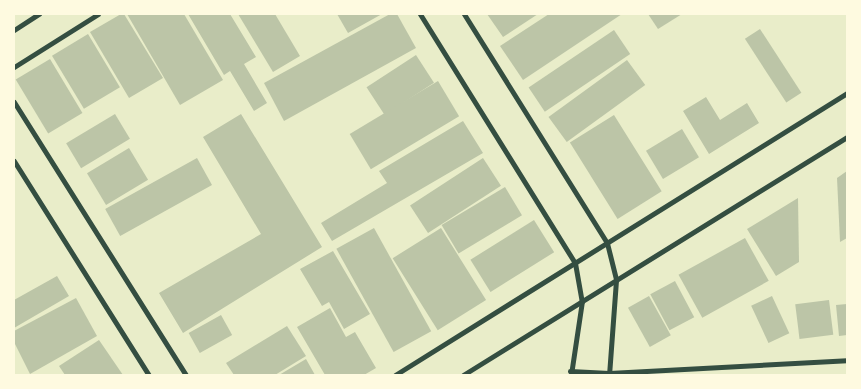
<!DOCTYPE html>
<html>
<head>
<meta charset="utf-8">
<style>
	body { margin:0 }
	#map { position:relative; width:861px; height:389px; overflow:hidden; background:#e9edc9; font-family:Lato,sans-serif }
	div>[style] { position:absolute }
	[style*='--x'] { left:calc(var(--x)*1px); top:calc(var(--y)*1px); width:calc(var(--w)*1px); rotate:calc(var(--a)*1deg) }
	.building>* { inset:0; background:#bcc5a7; transform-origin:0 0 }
	.minor>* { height:5px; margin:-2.5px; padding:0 2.5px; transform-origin:2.5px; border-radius:2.5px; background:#344e41 }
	span { translate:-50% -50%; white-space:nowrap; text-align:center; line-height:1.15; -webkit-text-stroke:5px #fefae0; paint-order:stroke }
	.frame { position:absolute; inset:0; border:15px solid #fefae0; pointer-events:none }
</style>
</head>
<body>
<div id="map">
	<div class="building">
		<i style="clip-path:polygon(121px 14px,124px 14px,163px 78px,129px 98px,90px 32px)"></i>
		<i style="clip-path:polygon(127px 14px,184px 14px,223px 80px,180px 105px)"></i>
		<i style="clip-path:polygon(188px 14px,230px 14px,256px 57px,244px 64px,267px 103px,254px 111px,230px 71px,224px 75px)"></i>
		<i style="clip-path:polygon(238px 14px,275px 14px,300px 56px,273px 72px)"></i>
		<i style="clip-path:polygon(337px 14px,382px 14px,348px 33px)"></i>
		<i style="clip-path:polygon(390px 14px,397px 14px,416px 48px,284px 121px,264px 83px)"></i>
		<i style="clip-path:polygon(487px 14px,538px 14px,503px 37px)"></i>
		<i style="clip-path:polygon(549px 14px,622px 14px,523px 80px,500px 46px)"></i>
		<i style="clip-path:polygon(648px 14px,682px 14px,658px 29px)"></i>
		<i style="left:760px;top:29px;width:76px;height:18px;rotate:57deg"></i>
		<i style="left:614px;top:30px;width:29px;height:103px;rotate:56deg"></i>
		<i style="left:88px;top:34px;width:62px;height:42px;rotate:59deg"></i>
		<i style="left:416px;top:55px;width:33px;height:59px;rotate:57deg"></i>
		<i style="left:50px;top:59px;width:63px;height:40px;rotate:59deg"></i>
		<i style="left:627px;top:60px;width:31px;height:97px;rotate:54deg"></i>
		<i style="left:438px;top:81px;width:41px;height:103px;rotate:59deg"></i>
		<i style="clip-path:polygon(706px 97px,720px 120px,747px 103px,759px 123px,709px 154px,683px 111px)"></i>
		<i style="left:115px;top:114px;width:29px;height:57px;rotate:59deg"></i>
		<i style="clip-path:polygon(241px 114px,322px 247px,183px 333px,159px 293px,261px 234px,203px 137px)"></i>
		<i style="left:614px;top:115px;width:90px;height:52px;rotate:58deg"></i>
		<i style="clip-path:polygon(463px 121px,483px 153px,332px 241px,321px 223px,387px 183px,379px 171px)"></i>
		<i style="left:682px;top:129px;width:33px;height:42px;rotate:59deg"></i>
		<i style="left:129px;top:148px;width:37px;height:49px;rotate:59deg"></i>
		<i style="left:197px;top:158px;width:31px;height:105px;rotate:61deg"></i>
		<i style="left:483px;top:158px;width:33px;height:87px;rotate:57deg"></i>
		<i style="clip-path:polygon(847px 171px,847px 238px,840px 242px,837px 178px)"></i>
		<i style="left:505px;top:187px;width:33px;height:74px;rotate:59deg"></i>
		<i style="clip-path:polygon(798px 198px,799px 262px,776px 276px,747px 229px)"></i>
		<i style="left:534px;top:220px;width:38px;height:75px;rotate:58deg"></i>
		<i style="left:374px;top:228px;width:118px;height:43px;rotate:61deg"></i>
		<i style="left:441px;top:228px;width:85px;height:57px;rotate:58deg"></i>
		<i style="left:745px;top:238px;width:49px;height:76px;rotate:61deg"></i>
		<i style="clip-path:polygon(333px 251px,370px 314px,344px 329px,329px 302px,322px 306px,300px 269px)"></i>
		<i style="clip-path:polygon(57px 276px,69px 296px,14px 328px,14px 300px)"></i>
		<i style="left:675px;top:281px;width:41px;height:28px;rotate:62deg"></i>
		<i style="left:649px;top:296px;width:45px;height:24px;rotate:61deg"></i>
		<i style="left:772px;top:296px;width:41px;height:23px;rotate:65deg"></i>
		<i style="clip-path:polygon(76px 298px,97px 336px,30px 374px,14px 342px,14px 331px)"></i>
		<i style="left:829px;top:300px;width:35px;height:34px;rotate:83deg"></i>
		<i style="clip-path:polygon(847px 304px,847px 335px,839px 336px,836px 305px)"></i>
		<i style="clip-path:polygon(330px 308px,346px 337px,355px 332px,376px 368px,364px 375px,325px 375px,297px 327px)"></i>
		<i style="left:221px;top:315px;width:23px;height:37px;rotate:61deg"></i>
		<i style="clip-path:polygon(287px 326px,306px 356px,275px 375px,234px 375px,226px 363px)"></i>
		<i style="clip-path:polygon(99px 340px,123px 375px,65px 375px,59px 366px)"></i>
		<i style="clip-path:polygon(306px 359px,315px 375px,279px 375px)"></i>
	</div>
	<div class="minor">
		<i style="--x:420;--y:14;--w:293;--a:58.1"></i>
		<i style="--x:575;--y:263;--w:39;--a:80"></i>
		<i style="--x:582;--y:301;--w:75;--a:98.5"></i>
		<i style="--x:464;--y:14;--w:270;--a:58"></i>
		<i style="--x:607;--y:243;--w:38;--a:76"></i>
		<i style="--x:616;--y:280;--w:95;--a:94.2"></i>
		<i style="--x:14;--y:30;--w:30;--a:-33"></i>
		<i style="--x:14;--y:67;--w:99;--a:-32.2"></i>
		<i style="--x:14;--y:102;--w:323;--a:57.8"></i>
		<i style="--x:14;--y:161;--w:253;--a:57.8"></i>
		<i style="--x:570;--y:371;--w:39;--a:3"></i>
		<i style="--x:609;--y:373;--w:238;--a:-3.1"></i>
		<i style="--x:395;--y:375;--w:533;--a:-31.96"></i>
		<i style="--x:463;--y:375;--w:452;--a:-31.8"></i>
	</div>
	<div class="frame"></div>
</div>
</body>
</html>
